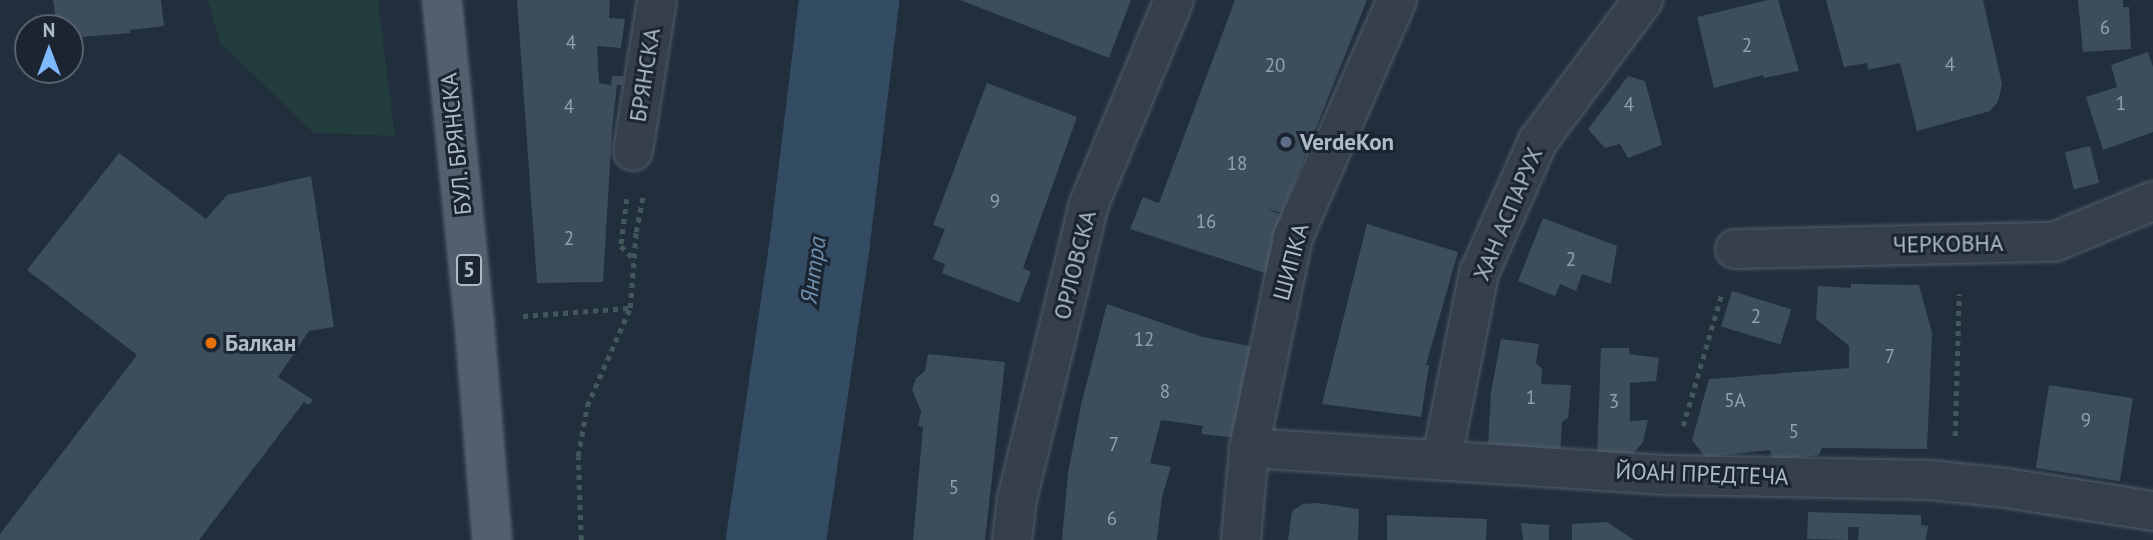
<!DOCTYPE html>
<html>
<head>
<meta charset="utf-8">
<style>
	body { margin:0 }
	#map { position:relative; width:2153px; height:540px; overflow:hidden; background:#212e3c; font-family:"PT Sans",sans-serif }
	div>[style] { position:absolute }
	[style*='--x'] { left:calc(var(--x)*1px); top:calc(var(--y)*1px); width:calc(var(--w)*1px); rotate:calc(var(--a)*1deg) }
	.green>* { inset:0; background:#233c3d }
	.river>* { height:100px; margin:-50px; padding:0 50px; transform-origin:50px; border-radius:50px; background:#344b64 }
	.building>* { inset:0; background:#3c4d5b; transform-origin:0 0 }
	.path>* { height:4.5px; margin-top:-2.25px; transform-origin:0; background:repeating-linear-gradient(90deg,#41595a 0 5px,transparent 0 10px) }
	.roads { filter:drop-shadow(0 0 2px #535e6a) drop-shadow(0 0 2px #535e6a) }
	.minor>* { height:38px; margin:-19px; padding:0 19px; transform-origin:19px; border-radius:19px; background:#35404c }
	.major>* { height:38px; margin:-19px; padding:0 19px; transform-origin:19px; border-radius:19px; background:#525f6c }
	.dots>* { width:19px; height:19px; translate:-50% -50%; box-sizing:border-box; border:4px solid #1a2531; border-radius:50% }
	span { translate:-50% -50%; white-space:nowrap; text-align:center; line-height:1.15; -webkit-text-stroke:6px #1a2531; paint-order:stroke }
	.number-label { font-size:19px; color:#93a0ad }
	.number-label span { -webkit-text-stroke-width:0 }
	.shield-label span { padding:2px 5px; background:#1a2531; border:2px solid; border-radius:5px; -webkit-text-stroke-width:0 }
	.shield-label { font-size:21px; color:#b0bbc8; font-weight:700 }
	.street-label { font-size:23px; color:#b0bbc8 }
	.poi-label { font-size:23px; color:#b0bbc8; font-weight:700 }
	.left { translate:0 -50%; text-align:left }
	.water-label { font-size:24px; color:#6f8ead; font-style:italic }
	.north { position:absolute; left:14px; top:14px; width:70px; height:70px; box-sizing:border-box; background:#1a2531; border:2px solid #56616d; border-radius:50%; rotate:0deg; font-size:19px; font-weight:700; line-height:28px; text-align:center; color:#b0bbc8 }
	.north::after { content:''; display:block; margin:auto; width:24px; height:32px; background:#7fbafe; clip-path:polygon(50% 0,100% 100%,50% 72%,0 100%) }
</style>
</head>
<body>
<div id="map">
	<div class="green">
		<i style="clip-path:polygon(208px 0,378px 0,395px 136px,314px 133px,220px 43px)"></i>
	</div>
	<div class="river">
		<i style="--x:776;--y:540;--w:302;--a:-81.6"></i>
		<i style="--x:820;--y:241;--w:243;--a:-83.1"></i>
	</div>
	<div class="building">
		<i style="clip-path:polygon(53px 0,161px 0,164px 26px,130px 30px,130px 33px,70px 38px,70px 28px,57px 28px)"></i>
		<i style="clip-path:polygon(517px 0,610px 0,609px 18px,625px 19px,621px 48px,597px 46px,599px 83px,611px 85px,612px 76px,623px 76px,622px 85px,617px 85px,612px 130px,603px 282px,537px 283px)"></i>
		<i style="clip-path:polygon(960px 0,1131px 0,1109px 58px)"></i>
		<i style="clip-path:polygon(1235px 0,1367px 0,1282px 213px,1267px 209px,1282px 215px,1272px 238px,1280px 241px,1268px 274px,1130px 229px,1143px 197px,1159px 203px)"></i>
		<i style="clip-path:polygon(1768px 0,1778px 0,1799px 71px,1764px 78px,1763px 75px,1714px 88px,1697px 17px)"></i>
		<i style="clip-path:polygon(1826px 0,1983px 0,2002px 84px,1998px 102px,1990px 111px,1917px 131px,1900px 63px,1868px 70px,1867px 63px,1844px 67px)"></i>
		<i style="clip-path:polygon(2078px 0,2123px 0,2123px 7px,2129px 7px,2131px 49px,2083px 52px)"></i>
		<i style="clip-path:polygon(2148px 52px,2153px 67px,2153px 132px,2103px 150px,2086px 97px,2117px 87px,2111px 65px)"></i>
		<i style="clip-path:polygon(1628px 76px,1645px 81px,1662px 145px,1628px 158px,1620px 144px,1605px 148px,1588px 129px)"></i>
		<i style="clip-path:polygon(987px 83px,1077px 117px,1023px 268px,1031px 272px,1019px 303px,942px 273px,945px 264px,933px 259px,945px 229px,933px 225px)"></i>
		<i style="left:2090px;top:146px;width:38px;height:26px;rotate:76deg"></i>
		<i style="clip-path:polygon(119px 153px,206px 219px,227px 195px,311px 176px,334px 327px,309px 331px,278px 377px,313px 400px,309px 405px,304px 402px,199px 540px,0 540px,0 534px,137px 355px,27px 270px)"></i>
		<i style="clip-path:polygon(1543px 218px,1617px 246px,1611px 284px,1582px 274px,1576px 291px,1560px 284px,1555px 296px,1518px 281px)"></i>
		<i style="clip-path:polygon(1367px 224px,1458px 252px,1426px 365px,1429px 365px,1421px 417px,1322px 404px)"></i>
		<i style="clip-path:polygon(1851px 284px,1919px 285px,1932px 333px,1927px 449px,1822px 448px,1819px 455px,1772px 460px,1770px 450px,1705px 457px,1692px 440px,1709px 379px,1849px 368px,1849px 346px,1816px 319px,1818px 286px,1851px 288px)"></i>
		<i style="left:1732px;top:291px;width:62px;height:37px;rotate:17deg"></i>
		<i style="clip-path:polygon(1107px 304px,1203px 337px,1255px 347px,1238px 438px,1201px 434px,1203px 426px,1161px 420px,1150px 463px,1171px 467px,1162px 497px,1157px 540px,1062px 540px,1068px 473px,1081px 405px)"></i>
		<i style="clip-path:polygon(1501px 339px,1539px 344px,1536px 363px,1542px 369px,1541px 384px,1571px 385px,1568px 418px,1562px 422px,1560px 457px,1488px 445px,1491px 392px)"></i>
		<i style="clip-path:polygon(1601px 348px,1629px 348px,1629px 354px,1659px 358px,1656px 381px,1630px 383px,1630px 421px,1648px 420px,1643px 442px,1632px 455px,1597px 457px)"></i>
		<i style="clip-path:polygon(928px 354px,1005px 362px,985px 540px,913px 540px,923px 427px,918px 426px,921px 411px,912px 390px,916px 378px,925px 371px)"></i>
		<i style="left:2049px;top:385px;width:85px;height:84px;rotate:9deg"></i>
		<i style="clip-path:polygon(1317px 503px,1359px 509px,1358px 540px,1288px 540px,1292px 511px,1303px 504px)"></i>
		<i style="clip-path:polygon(1808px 512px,1921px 515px,1921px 525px,1928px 526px,1926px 540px,1858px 540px,1859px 527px,1848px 527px,1848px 540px,1807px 539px)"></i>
		<i style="clip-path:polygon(1387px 515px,1487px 519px,1486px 540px,1387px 540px)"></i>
		<i style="clip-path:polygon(1607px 522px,1634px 540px,1572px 540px,1572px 524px)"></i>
		<i style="clip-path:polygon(1521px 523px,1549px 525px,1549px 540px,1523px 540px)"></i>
	</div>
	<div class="path">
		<i style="--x:627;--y:199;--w:47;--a:97.3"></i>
		<i style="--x:621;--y:246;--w:17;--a:45"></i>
		<i style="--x:523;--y:316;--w:106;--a:-4.3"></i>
		<i style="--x:1683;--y:426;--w:139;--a:-73.7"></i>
		<i style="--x:1955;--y:436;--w:142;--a:-88.4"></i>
		<i style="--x:581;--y:540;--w:84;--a:-92"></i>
		<i style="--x:578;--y:456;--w:51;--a:-79.8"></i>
		<i style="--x:587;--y:406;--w:107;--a:-66.3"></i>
		<i style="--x:630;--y:308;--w:76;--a:-85.5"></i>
		<i style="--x:636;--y:232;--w:36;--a:-79"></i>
	</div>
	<div class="roads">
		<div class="minor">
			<i style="--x:633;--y:151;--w:153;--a:-81"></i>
			<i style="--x:1735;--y:249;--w:319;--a:-1.3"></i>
			<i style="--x:2054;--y:242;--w:107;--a:-22.5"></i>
			<i style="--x:1249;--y:448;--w:421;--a:3.7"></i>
			<i style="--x:1669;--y:475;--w:261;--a:1.1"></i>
			<i style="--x:1930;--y:480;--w:76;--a:6"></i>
			<i style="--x:2006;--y:488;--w:149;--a:8.9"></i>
			<i style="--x:1442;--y:458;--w:189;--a:-78.7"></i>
			<i style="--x:1479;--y:273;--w:145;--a:-65.9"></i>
			<i style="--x:1538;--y:141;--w:176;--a:-53.3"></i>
			<i style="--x:1012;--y:540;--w:41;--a:-83"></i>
			<i style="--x:1017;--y:499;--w:304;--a:-76.3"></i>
			<i style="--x:1089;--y:204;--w:221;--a:-67.4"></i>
			<i style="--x:1241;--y:540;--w:92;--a:-85"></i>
			<i style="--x:1249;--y:448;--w:216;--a:-78.2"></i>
			<i style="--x:1293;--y:237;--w:259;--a:-66.3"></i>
		</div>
		<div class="major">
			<i style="--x:442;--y:0;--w:322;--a:84.3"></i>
			<i style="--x:474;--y:320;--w:221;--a:85.3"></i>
		</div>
	</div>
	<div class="dots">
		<i style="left:1286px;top:142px;background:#5c6f8a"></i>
		<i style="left:211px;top:343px;background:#e8710a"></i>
	</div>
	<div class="number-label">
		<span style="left:2105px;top:28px">6</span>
		<span style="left:571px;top:43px">4</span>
		<span style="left:1747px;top:46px">2</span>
		<span style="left:1950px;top:65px">4</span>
		<span style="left:1275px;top:66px">20</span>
		<span style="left:2121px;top:104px">1</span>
		<span style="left:1629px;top:105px">4</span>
		<span style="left:569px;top:107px">4</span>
		<span style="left:1237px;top:164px">18</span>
		<span style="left:995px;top:202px">9</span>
		<span style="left:1206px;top:222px">16</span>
		<span style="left:569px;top:239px">2</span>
		<span style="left:1571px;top:260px">2</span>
		<span style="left:1756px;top:317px">2</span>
		<span style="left:1144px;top:340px">12</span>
		<span style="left:1890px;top:357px">7</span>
		<span style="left:1165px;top:392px">8</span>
		<span style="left:1531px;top:398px">1</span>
		<span style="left:1735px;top:401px">5A</span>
		<span style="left:1614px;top:402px">3</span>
		<span style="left:2086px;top:421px">9</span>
		<span style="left:1794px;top:432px">5</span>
		<span style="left:1114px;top:445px">7</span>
		<span style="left:954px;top:488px">5</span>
		<span style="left:1112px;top:519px">6</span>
	</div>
	<div class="shield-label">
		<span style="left:469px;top:270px">5</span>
	</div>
	<div class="street-label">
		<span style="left:645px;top:75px;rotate:-81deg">БРЯНСКА</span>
		<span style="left:456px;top:144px;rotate:-96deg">БУЛ. БРЯНСКА</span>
		<span style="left:1508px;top:214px;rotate:-67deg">ХАН АСПАРУХ</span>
		<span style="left:1948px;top:244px;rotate:-1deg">ЧЕРКОВНА</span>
		<span style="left:1291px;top:262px;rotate:-75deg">ШИПКА</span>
		<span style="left:1075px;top:265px;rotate:-76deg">ОРЛОВСКА</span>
		<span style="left:1702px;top:474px;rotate:2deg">ЙОАН ПРЕДТЕЧА</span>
	</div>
	<div class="poi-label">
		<span class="left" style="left:1300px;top:142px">VerdeKon</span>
		<span class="left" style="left:225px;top:343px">Балкан</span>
	</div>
	<div class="water-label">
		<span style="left:813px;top:270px;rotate:-82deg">Янтра</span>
	</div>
	<div class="north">N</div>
</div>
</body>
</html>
